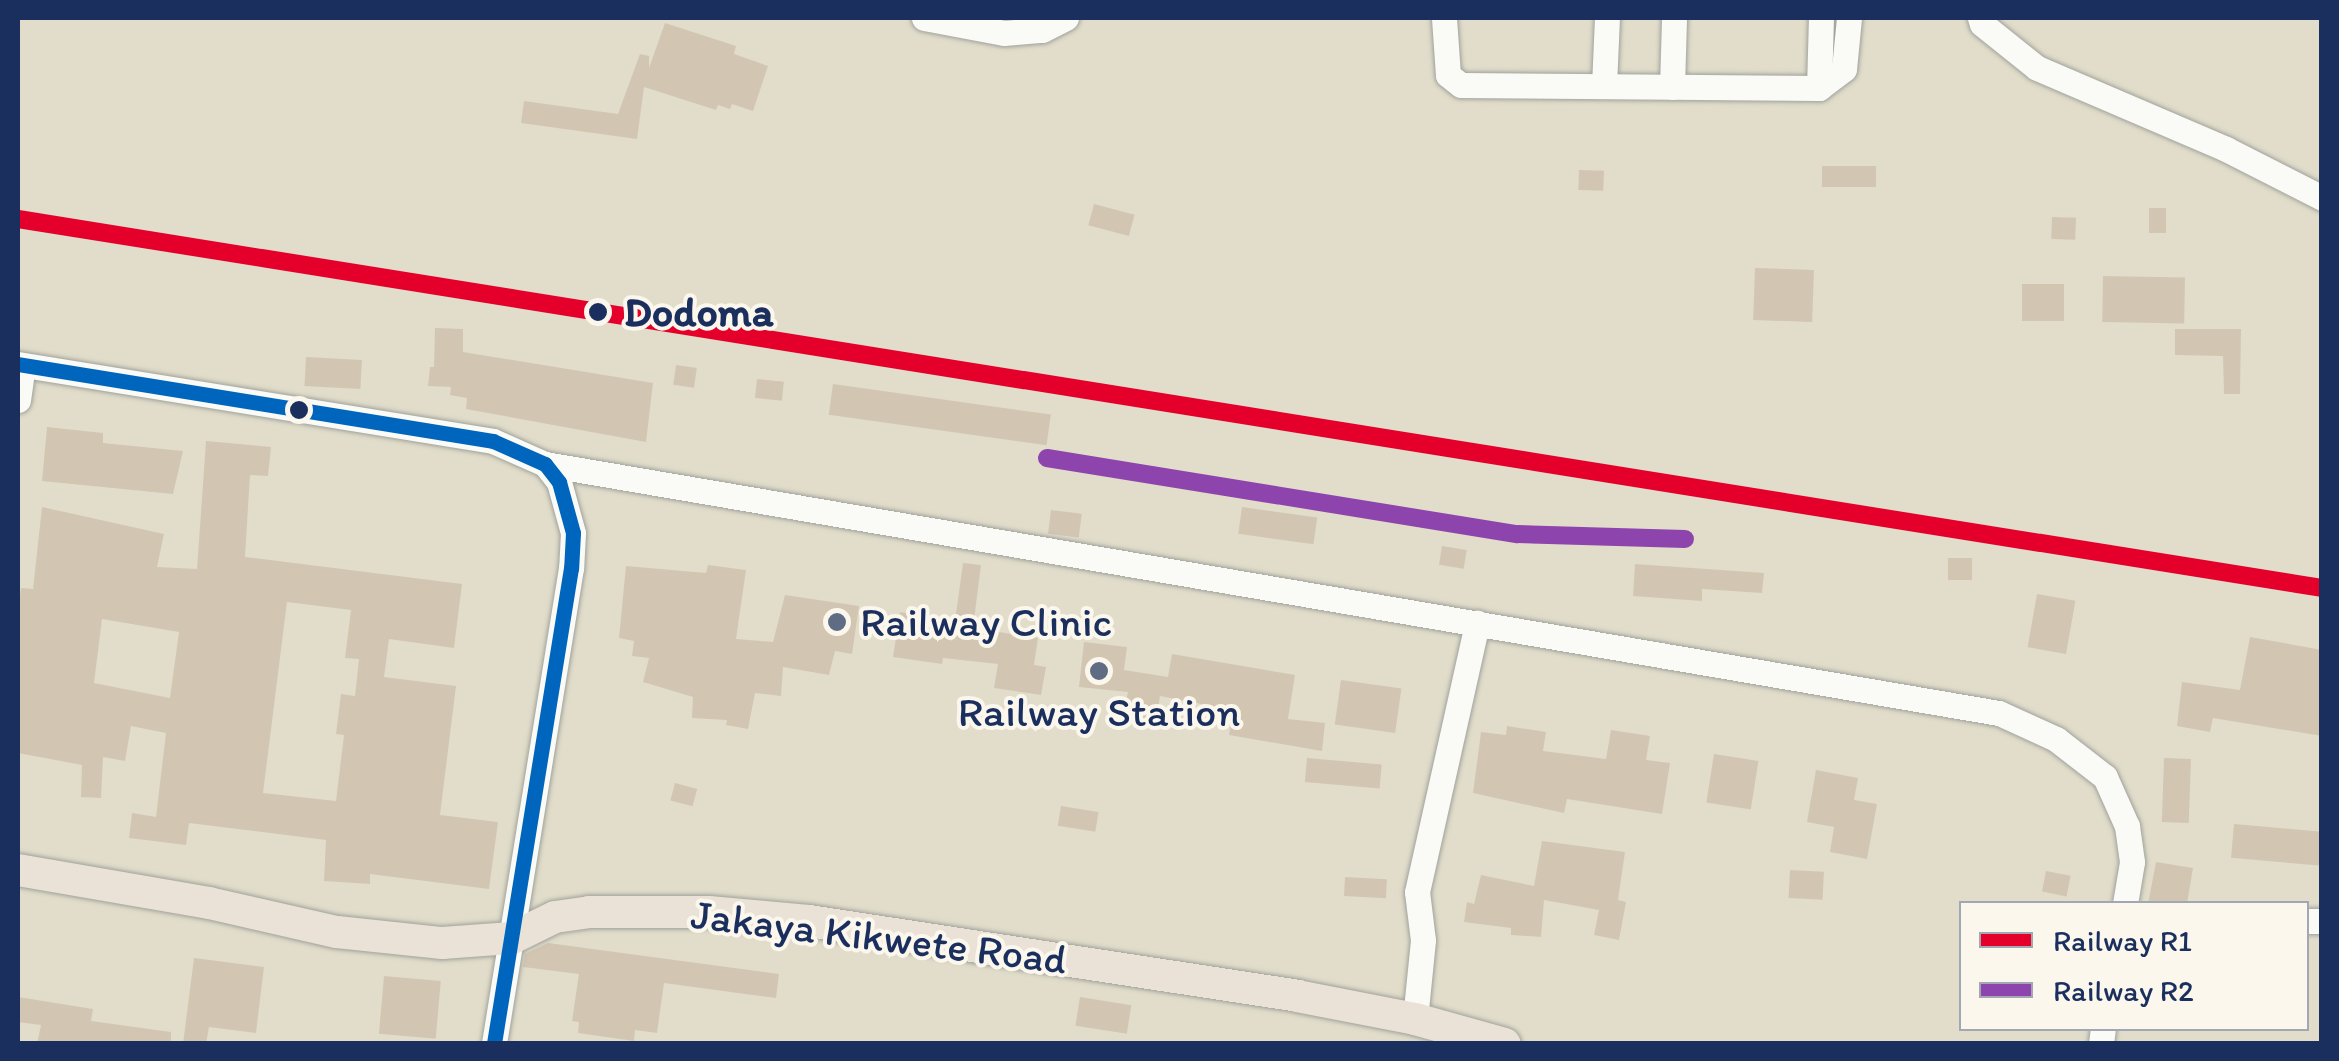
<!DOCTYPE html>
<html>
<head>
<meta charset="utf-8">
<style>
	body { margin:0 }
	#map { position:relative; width:2339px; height:1061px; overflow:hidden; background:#e1ddca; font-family:Itim,sans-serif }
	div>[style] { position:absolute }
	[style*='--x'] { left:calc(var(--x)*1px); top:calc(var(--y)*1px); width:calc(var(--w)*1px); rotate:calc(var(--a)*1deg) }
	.building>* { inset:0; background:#d2c6b3; transform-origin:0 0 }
	.roads { filter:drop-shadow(0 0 2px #a1a29c) drop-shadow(0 0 2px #a1a29c) }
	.minor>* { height:25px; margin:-12.5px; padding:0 12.5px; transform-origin:12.5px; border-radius:12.5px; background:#fafaf7 }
	.major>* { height:32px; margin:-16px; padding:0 16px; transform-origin:16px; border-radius:16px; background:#eae2d6 }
	.bus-1>* { height:15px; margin:-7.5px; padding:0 7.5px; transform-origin:7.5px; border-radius:7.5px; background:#0065bd }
	.rail-1>* { height:18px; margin:-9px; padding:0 9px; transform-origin:9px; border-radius:9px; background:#e4002b }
	.rail-2>* { height:18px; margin:-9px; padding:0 9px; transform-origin:9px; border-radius:9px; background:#8e44ad }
	.dots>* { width:28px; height:28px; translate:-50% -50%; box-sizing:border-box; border:5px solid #fbf7ec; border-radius:50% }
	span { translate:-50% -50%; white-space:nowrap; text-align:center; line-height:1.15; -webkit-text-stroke:8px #fbf7ec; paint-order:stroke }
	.stop-label { font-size:42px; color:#1b2f5e; font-weight:700 }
	.left { translate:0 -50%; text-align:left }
	.poi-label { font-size:42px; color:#1b2f5e }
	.street-label { font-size:42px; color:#1b2f5e }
	.frame { position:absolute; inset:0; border:20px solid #1b2f5e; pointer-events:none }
	.legend { position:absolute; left:1959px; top:901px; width:350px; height:130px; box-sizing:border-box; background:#fbf7ec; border:2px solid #a1a7b3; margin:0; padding:12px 18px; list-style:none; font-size:30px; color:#1b2f5e }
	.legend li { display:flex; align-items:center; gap:20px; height:50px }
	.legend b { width:50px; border:2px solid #a1a7b3 }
</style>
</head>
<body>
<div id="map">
	<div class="building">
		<i style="clip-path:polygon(665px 23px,736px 46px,734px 54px,768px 66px,753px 111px,732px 104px,730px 109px,718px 105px,716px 110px,644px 87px,637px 139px,521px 123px,524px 101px,618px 114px,640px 54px,649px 56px,649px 68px)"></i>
		<i style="left:1876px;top:166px;width:21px;height:54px;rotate:90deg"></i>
		<i style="left:1579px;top:170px;width:25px;height:20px;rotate:2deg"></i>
		<i style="left:1094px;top:204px;width:42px;height:22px;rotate:15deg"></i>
		<i style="left:2149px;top:208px;width:17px;height:25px"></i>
		<i style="left:2052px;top:217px;width:24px;height:22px;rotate:2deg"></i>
		<i style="left:1755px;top:268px;width:59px;height:52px;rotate:2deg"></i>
		<i style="left:2103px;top:276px;width:82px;height:46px;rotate:1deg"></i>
		<i style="left:2064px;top:284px;width:37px;height:42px;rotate:90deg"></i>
		<i style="clip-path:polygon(435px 328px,463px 329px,463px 352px,653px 383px,646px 442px,466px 409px,467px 398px,450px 395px,451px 387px,428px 386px,430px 367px,434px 367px)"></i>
		<i style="clip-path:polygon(2175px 329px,2241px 329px,2240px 394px,2224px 394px,2223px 356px,2175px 355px)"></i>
		<i style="left:306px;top:357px;width:56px;height:29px;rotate:3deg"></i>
		<i style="left:676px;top:365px;width:21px;height:20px;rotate:8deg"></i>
		<i style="left:757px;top:379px;width:27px;height:19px;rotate:6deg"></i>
		<i style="left:833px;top:384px;width:220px;height:31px;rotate:8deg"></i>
		<i style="clip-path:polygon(47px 427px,103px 433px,103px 443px,183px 451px,173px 494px,42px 481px)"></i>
		<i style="clip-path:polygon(evenodd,206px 441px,271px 447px,268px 476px,250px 475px,245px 557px,462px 584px,454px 648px,389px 639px,384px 677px,456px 686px,440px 815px,498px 822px,489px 889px,370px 874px,370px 884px,324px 881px,326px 840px,189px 823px,186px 845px,129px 838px,132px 813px,156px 817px,166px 733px,131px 726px,125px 761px,103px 757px,101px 798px,81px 797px,82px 765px,18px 753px,18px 612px,21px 588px,33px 589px,42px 507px,164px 534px,157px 567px,197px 569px,206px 441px,287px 602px,351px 610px,345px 658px,359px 659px,355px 696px,341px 694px,336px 734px,344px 735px,336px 801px,263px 793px,287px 602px,206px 441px,102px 619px,179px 632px,170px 698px,94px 683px,102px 619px)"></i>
		<i style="left:1242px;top:507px;width:76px;height:27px;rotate:8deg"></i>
		<i style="left:1051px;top:510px;width:31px;height:24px;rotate:7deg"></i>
		<i style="left:1442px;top:546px;width:25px;height:19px;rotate:9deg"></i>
		<i style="left:1948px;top:558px;width:24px;height:22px"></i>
		<i style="clip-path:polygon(963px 563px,981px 565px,973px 628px,1038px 638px,1034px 665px,1046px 667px,1041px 695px,994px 688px,998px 664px,943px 658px,942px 664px,893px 657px,900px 612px,955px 621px)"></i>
		<i style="clip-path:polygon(1635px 564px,1764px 573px,1762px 593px,1702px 589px,1702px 601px,1633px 596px)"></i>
		<i style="clip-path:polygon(708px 565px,746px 570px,736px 639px,773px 642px,785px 595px,859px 606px,852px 654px,835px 651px,829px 675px,783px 667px,781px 696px,755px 693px,748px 729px,726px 725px,727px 720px,692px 718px,693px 697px,643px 682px,649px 658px,632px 656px,634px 641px,619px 638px,626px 566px,706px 573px)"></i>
		<i style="left:2037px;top:594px;width:39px;height:54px;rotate:10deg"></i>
		<i style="clip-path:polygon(2250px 637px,2322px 650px,2322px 736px,2213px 718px,2210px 732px,2177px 726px,2182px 682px,2240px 690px)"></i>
		<i style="clip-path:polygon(1084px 642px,1127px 647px,1124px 670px,1168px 677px,1172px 654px,1295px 675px,1288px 719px,1325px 723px,1322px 751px,1229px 735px,1233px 710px,1160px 696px,1156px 721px,1138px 718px,1139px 708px,1125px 706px,1128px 692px,1079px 687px)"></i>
		<i style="left:1341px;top:680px;width:61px;height:45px;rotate:8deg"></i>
		<i style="clip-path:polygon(1507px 726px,1546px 732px,1543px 751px,1606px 759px,1611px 730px,1650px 736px,1646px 760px,1670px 763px,1662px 814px,1567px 799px,1564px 813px,1473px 793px,1481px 732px,1506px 735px)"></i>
		<i style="left:1714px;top:754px;width:45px;height:49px;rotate:9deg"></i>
		<i style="left:1307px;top:758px;width:75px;height:24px;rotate:5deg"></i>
		<i style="left:2164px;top:758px;width:27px;height:64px;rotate:2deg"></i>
		<i style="clip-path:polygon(1816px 770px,1858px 778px,1854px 800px,1877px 804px,1867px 859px,1830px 852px,1834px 827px,1807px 822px)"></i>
		<i style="left:675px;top:783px;width:23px;height:18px;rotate:15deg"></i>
		<i style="left:1061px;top:806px;width:38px;height:20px;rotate:9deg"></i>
		<i style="left:2234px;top:824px;width:88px;height:34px;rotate:5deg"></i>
		<i style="clip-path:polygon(1542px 841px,1625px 852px,1618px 900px,1626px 902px,1619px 940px,1594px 935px,1599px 910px,1544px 900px,1541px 937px,1511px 935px,1511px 928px,1464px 922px,1467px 902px,1474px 904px,1481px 875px,1534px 886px)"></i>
		<i style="clip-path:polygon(2156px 862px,2193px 868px,2187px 904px,2148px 904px)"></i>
		<i style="left:1790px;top:870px;width:34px;height:28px;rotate:3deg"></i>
		<i style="left:2046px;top:871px;width:25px;height:21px;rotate:11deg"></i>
		<i style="left:1345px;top:877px;width:42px;height:19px;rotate:3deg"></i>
		<i style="clip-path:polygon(548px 943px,779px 974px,776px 998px,664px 983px,657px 1033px,635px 1030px,634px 1041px,578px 1033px,579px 1022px,572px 1021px,579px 974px,523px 967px,525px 954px)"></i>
		<i style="clip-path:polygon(194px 958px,264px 967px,256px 1033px,209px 1027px,206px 1044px,183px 1044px)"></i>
		<i style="left:384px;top:976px;width:57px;height:58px;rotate:5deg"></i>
		<i style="clip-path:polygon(18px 997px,93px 1009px,91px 1021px,171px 1032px,171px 1044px,37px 1044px,41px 1025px,18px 1022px)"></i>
		<i style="left:1080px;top:997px;width:52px;height:29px;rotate:9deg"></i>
	</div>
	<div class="roads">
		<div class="minor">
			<i style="--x:924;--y:18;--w:81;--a:10.6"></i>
			<i style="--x:1004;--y:33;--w:38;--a:-5"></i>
			<i style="--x:1042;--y:30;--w:27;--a:-27"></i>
			<i style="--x:1444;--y:18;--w:57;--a:86"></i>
			<i style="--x:1448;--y:75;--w:16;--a:38"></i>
			<i style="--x:1461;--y:85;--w:358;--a:0.5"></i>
			<i style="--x:1819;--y:88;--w:31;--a:-37"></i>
			<i style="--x:1844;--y:69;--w:51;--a:-84.4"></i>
			<i style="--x:1980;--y:18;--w:6;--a:72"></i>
			<i style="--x:1982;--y:24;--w:70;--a:38.7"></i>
			<i style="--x:2037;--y:68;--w:206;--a:23.2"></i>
			<i style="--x:2226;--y:149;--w:108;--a:27"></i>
			<i style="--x:1604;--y:86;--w:68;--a:-87.5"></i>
			<i style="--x:1672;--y:87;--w:69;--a:-88.3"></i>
			<i style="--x:1819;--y:88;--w:70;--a:-88.4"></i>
			<i style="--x:18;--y:364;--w:481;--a:9.2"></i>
			<i style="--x:493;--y:441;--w:57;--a:23.9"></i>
			<i style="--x:545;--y:464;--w:23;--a:52"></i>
			<i style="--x:559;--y:482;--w:53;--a:74.6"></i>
			<i style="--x:573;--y:533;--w:35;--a:93"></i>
			<i style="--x:571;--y:568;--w:482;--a:99.2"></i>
			<i style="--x:18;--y:400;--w:35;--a:-82"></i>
			<i style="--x:545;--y:464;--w:1475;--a:9.72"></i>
			<i style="--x:1999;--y:713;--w:63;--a:24.5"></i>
			<i style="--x:2056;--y:739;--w:62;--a:37.8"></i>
			<i style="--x:2105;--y:777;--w:54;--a:65.8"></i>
			<i style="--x:2127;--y:826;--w:36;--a:82"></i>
			<i style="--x:2132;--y:862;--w:43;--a:99.5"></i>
			<i style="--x:2306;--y:921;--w:16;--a:0"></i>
			<i style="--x:1415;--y:1019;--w:79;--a:-84.2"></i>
			<i style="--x:1423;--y:940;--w:48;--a:-97.1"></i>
			<i style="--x:1417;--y:892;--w:276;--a:-77.4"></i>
			<i style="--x:2101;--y:1044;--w:16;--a:-83"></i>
		</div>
		<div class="major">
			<i style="--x:18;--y:870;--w:194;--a:9.8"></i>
			<i style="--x:209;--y:903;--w:131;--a:12.8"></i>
			<i style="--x:337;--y:932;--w:106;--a:6"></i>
			<i style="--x:442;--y:943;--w:70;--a:-4.1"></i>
			<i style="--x:512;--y:938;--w:48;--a:-26"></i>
			<i style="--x:555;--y:917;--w:34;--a:-8"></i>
			<i style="--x:589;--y:912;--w:120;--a:0"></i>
			<i style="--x:709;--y:912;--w:100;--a:5.1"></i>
			<i style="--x:809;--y:921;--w:494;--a:8.7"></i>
			<i style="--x:1297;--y:996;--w:120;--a:11"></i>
			<i style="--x:1415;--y:1019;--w:93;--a:15.5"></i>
		</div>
	</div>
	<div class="bus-1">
		<i style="--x:18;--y:364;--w:481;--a:9.2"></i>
		<i style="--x:493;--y:441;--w:57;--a:23.9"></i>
		<i style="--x:545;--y:464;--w:23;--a:52"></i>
		<i style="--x:559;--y:482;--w:53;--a:74.6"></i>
		<i style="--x:573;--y:533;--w:35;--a:93"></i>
		<i style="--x:571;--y:568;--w:482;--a:99.2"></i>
	</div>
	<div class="rail-1">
		<i style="--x:18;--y:219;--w:2333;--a:9.1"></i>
	</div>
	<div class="rail-2">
		<i style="--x:1047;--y:458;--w:477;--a:9.2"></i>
		<i style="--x:1518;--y:534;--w:167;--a:1.7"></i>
	</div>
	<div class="dots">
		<i style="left:598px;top:312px;background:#1b2f5e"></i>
		<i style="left:299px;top:410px;background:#1b2f5e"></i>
		<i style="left:837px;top:622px;background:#606c84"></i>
		<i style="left:1099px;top:671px;background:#606c84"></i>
	</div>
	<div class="stop-label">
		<span class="left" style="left:624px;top:312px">Dodoma</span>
	</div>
	<div class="poi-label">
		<span class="left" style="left:860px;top:622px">Railway Clinic</span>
		<span style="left:1099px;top:712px">Railway Station</span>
	</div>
	<div class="street-label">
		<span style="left:879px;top:937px;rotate:7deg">Jakaya Kikwete Road</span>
	</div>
	<div class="frame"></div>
	<ul class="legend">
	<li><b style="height:12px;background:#e4002b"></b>Railway R1</li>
	<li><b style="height:12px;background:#8e44ad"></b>Railway R2</li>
	</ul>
</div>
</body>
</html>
